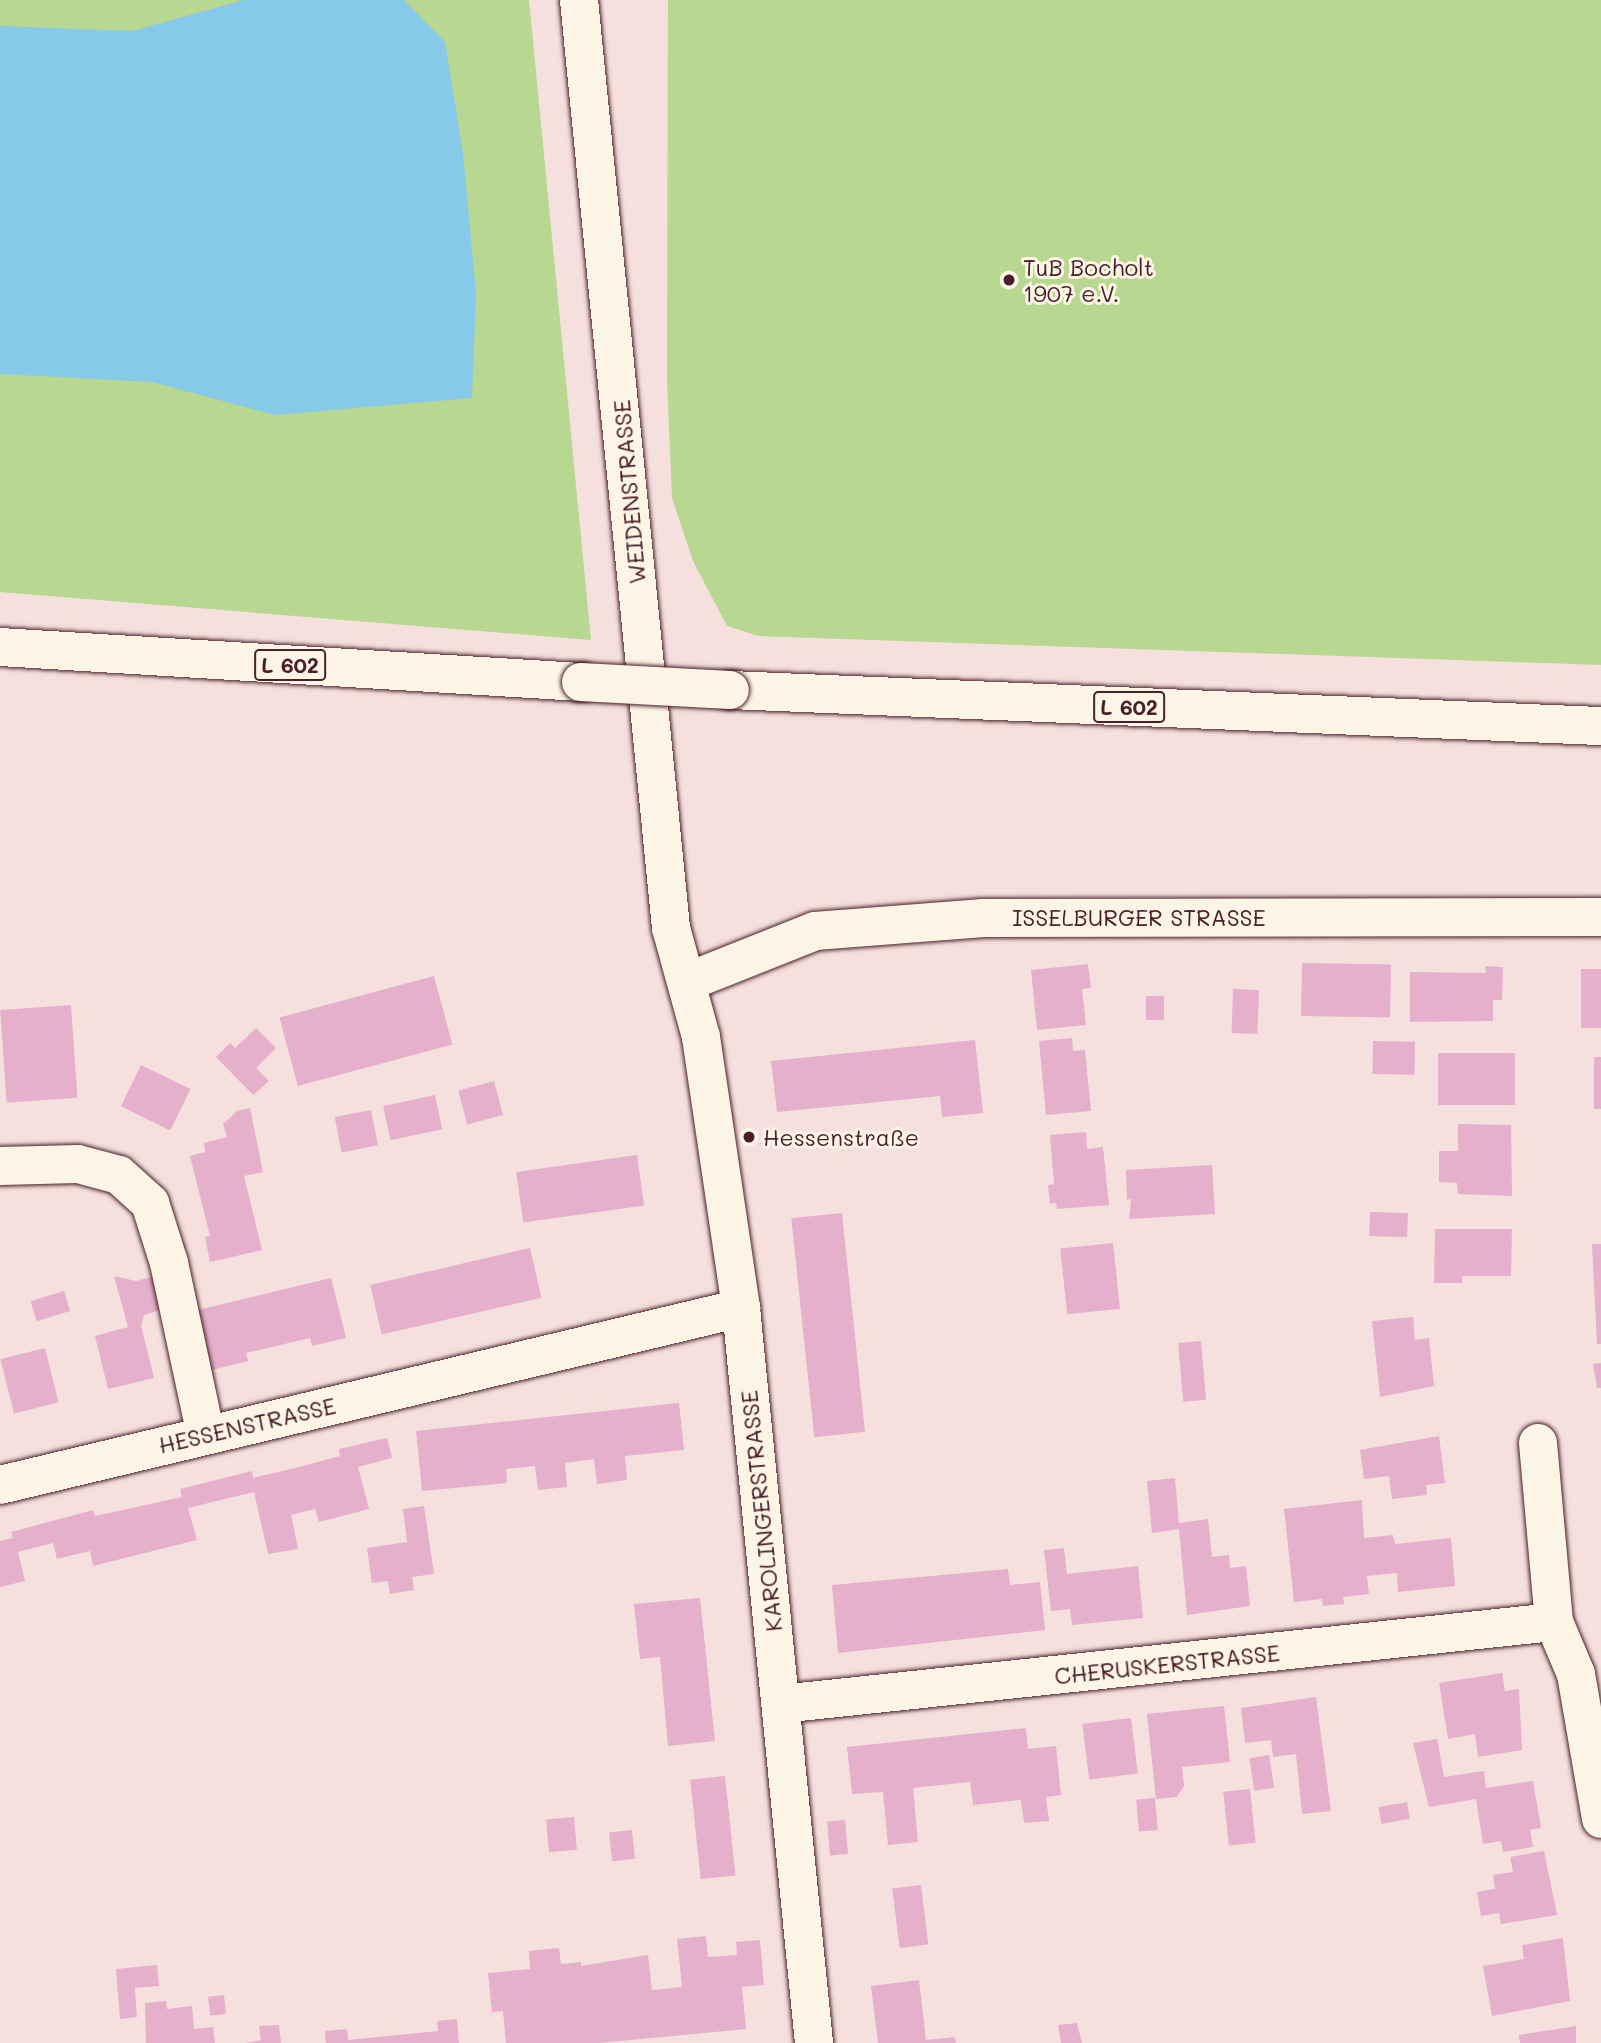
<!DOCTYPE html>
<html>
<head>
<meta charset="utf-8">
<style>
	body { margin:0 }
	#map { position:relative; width:1601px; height:2043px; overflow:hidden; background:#f5e0dd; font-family:Mali,sans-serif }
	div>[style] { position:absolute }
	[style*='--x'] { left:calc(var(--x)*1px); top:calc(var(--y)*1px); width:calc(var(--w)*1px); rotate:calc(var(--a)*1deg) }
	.green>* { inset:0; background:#b8d790 }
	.water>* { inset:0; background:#87c9e8 }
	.building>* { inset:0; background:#e5b0cb; transform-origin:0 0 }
	.roads { filter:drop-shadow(0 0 2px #4a1f2b) drop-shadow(0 0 2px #4a1f2b) }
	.minor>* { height:38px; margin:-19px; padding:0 19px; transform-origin:19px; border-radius:19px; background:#fcf5e5 }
	.major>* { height:38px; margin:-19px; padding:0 19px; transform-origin:19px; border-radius:19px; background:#fcf5e5 }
	.bridges { filter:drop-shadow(0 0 2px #4a1f2b) drop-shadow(0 0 2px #4a1f2b) }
	.major-bridge>* { height:38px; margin:-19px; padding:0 19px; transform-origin:19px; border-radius:19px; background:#fcf5e5 }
	.dots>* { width:19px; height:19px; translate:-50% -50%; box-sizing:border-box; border:4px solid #fcf5e5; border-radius:50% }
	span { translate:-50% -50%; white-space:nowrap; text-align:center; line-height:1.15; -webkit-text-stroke:6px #fcf5e5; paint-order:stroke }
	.shield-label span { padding:2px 5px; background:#fcf5e5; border:2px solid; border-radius:5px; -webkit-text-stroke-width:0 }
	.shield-label { font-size:21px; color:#4a1f2b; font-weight:700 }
	.poi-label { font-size:23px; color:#4a1f2b }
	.left { translate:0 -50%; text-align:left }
	.street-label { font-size:23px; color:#4a1f2b }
</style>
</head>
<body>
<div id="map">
	<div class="green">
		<i style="clip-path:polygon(0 0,529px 0,591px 640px,0 592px)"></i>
		<i style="clip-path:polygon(668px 0,1601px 0,1601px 665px,758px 636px,727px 626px,693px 561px,672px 498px,667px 378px)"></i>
	</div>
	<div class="water">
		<i style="clip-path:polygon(244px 0,404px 0,445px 42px,463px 153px,476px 293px,472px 398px,275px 415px,152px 382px,0 374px,0 26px,132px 31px)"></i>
	</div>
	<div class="building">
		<i style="left:1302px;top:963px;width:89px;height:53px;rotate:1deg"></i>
		<i style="clip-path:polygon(1088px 964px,1091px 988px,1082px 989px,1086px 1025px,1037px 1030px,1031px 970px)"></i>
		<i style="clip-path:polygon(1485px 966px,1503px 967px,1502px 1000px,1493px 1000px,1493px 1021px,1410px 1022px,1410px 972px,1486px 973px)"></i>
		<i style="left:1581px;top:969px;width:20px;height:59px"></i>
		<i style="left:434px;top:976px;width:71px;height:160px;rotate:75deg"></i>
		<i style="left:1233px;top:989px;width:26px;height:44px;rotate:2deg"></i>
		<i style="left:1146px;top:996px;width:18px;height:24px"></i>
		<i style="left:71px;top:1005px;width:93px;height:71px;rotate:86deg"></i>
		<i style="clip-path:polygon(256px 1028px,276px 1048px,256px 1068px,269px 1081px,253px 1095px,216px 1057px,230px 1043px,235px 1048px)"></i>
		<i style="clip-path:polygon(1072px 1038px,1073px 1051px,1085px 1050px,1091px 1111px,1046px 1115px,1039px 1041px)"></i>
		<i style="clip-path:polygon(975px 1040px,983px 1113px,942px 1117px,940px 1096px,777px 1112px,771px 1061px)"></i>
		<i style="left:1373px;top:1041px;width:42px;height:33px;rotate:1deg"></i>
		<i style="left:1438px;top:1053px;width:77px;height:52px"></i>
		<i style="left:1594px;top:1057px;width:7px;height:52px"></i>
		<i style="left:141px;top:1065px;width:55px;height:46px;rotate:26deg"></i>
		<i style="left:494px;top:1081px;width:35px;height:37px;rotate:75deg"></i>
		<i style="left:435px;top:1095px;width:35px;height:53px;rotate:78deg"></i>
		<i style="clip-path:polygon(250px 1108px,263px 1172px,244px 1176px,262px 1250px,210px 1262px,205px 1237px,210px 1236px,190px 1156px,205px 1152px,204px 1143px,227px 1137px,223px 1124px,237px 1111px)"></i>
		<i style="left:371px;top:1110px;width:36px;height:37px;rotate:79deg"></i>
		<i style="clip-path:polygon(1458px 1124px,1511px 1125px,1512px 1196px,1458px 1194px,1457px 1183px,1439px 1182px,1439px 1151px,1458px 1151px)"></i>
		<i style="clip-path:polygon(1086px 1132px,1087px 1149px,1103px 1147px,1109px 1205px,1057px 1209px,1056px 1203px,1050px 1204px,1048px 1185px,1054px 1184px,1050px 1135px)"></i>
		<i style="left:637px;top:1155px;width:51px;height:122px;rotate:82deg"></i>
		<i style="clip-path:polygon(1212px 1165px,1215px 1214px,1129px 1219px,1131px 1199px,1127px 1200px,1126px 1170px)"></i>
		<i style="left:1370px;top:1212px;width:38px;height:24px;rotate:2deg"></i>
		<i style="left:842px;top:1213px;width:220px;height:51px;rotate:84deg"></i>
		<i style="clip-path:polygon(1435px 1229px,1512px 1229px,1511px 1276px,1462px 1276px,1462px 1283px,1434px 1283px)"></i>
		<i style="left:1113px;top:1243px;width:66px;height:53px;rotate:84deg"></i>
		<i style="clip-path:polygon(1592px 1244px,1601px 1244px,1601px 1344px,1597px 1344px)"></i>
		<i style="left:530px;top:1248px;width:51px;height:164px;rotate:77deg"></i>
		<i style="clip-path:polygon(114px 1276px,136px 1281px,152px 1277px,160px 1310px,144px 1315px,141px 1326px,154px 1378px,108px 1389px,95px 1336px,128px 1327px)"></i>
		<i style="clip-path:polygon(331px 1278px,346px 1338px,312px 1346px,310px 1338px,246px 1353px,248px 1361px,212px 1370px,198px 1310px)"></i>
		<i style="left:64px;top:1291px;width:21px;height:35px;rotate:73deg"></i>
		<i style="clip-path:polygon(1413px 1317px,1415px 1340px,1429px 1338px,1434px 1386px,1380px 1397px,1372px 1321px)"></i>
		<i style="left:1201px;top:1341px;width:59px;height:23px;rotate:85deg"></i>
		<i style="left:45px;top:1348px;width:56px;height:46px;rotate:76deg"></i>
		<i style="clip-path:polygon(1601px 1363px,1601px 1388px,1597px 1388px,1593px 1364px)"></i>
		<i style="clip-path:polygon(679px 1403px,684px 1450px,625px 1456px,627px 1480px,597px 1484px,594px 1459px,565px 1463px,567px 1487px,538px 1490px,535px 1466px,506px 1469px,507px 1483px,422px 1491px,416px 1431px)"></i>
		<i style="clip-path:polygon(1439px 1436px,1445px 1483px,1426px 1485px,1427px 1495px,1392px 1499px,1389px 1476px,1364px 1479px,1360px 1450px)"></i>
		<i style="clip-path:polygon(387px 1438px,392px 1458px,358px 1467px,369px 1509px,319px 1522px,315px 1509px,291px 1515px,298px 1549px,268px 1554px,254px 1492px,188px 1508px,197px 1540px,93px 1566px,90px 1551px,57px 1559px,53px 1543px,18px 1552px,25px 1581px,0 1587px,0 1541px,13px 1538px,11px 1532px,93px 1510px,95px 1516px,182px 1497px,180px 1489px,252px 1471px,253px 1478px,303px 1466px,340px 1456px,339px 1449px)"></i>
		<i style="clip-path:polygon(1175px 1478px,1179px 1523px,1208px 1519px,1212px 1557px,1229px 1555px,1230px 1568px,1246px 1566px,1250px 1606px,1187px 1615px,1179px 1529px,1152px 1533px,1147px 1481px)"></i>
		<i style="clip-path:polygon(1362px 1500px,1364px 1538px,1393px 1535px,1395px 1544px,1451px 1538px,1455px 1586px,1398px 1592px,1397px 1573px,1367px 1576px,1369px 1594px,1343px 1597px,1344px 1604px,1323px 1606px,1322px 1599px,1294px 1602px,1284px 1509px)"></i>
		<i style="clip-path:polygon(424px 1506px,434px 1574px,412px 1577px,414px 1590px,390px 1594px,388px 1581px,372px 1583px,367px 1548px,407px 1542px,403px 1509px)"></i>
		<i style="clip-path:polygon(1064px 1548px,1067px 1574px,1138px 1566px,1143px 1618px,1072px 1625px,1070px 1609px,1051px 1611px,1044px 1550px)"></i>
		<i style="clip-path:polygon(1008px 1569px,1010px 1585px,1040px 1582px,1045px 1630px,838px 1653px,832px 1585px)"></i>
		<i style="clip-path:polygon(700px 1598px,715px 1741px,668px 1746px,660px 1657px,640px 1659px,634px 1604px)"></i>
		<i style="clip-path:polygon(1502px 1673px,1505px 1691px,1519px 1689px,1522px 1750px,1478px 1757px,1475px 1734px,1448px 1739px,1439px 1683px)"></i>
		<i style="clip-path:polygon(1316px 1697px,1331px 1811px,1302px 1814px,1296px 1754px,1273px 1757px,1271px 1740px,1245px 1743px,1241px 1708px)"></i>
		<i style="clip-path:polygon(1224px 1706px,1230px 1762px,1182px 1767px,1184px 1786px,1177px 1797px,1156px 1799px,1147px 1714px)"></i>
		<i style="left:1131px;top:1718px;width:56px;height:49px;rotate:83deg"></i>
		<i style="clip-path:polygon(1026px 1728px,1028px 1749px,1056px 1746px,1061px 1795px,1046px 1797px,1049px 1821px,1024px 1823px,1021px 1800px,973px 1805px,970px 1782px,913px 1788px,918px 1842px,888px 1845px,883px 1792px,852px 1794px,847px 1747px)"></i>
		<i style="clip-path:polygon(1437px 1739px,1444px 1777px,1484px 1771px,1486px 1788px,1533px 1781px,1541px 1828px,1530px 1830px,1533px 1847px,1503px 1852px,1501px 1841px,1483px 1844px,1476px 1799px,1429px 1807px,1413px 1743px)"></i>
		<i style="left:1269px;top:1755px;width:33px;height:20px;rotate:81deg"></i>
		<i style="left:725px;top:1776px;width:100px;height:35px;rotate:84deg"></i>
		<i style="left:1250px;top:1789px;width:54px;height:27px;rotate:84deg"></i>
		<i style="left:1155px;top:1798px;width:32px;height:19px;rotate:85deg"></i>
		<i style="left:1407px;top:1802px;width:17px;height:29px;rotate:80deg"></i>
		<i style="left:574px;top:1817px;width:33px;height:28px;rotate:85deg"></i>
		<i style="left:845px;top:1820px;width:34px;height:18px;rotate:85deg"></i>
		<i style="left:632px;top:1830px;width:29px;height:23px;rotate:84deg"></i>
		<i style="clip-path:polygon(1544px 1851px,1557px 1915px,1501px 1924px,1499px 1913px,1481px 1916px,1477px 1892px,1495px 1889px,1493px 1875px,1513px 1872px,1510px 1857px)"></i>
		<i style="left:921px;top:1885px;width:60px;height:29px;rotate:83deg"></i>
		<i style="clip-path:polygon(706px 1936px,708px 1957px,737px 1955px,736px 1942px,760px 1940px,764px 1985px,742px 1987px,746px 2029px,599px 2043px,506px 2043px,503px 2011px,492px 2012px,488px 1973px,530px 1969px,529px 1951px,559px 1948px,561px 1964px,581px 1962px,581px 1966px,648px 1955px,652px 1990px,682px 1987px,677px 1939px)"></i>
		<i style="clip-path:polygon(1563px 1938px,1570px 2001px,1492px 2016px,1483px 1966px,1524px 1959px,1522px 1945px)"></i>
		<i style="clip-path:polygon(157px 1965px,159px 1986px,135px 1988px,137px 2017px,120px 2019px,116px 1969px)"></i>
		<i style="clip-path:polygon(919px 1980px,926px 2040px,955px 2037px,956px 2043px,878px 2043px,871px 1986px)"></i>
		<i style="left:224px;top:1995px;width:19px;height:16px;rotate:84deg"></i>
		<i style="clip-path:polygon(166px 2001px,167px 2009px,192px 2006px,194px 2029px,213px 2027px,215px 2043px,146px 2043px,145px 2003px)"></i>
		<i style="clip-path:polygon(457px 2019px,459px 2043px,326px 2043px,325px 2031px,347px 2029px,348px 2040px,438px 2031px,437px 2021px)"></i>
		<i style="clip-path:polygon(1077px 2023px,1082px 2043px,1061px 2043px,1058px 2025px)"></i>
		<i style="clip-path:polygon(279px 2025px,281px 2043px,246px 2043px,261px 2040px,259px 2026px)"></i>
		<i style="clip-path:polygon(1576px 2026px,1576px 2043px,1520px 2043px,1519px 2035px)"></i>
	</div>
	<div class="roads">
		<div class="minor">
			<i style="--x:579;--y:0;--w:933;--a:84.34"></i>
			<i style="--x:671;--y:928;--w:113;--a:74.6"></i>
			<i style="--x:701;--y:1037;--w:274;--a:81.6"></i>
			<i style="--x:741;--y:1308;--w:739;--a:84.33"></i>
			<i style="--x:687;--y:982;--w:138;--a:-21.7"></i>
			<i style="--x:815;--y:931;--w:169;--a:-4.4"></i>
			<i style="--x:984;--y:918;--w:617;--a:-0.09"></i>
			<i style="--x:0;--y:1166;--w:78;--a:-1.5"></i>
			<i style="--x:78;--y:1164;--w:42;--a:15"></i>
			<i style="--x:119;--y:1175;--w:42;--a:42.1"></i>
			<i style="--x:150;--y:1203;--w:63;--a:72.4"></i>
			<i style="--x:169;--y:1263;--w:176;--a:77.9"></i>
			<i style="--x:1538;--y:1443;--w:180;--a:84.9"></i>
			<i style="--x:1554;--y:1622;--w:56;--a:67.1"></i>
			<i style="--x:1576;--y:1674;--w:147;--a:80.2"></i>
			<i style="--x:0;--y:1485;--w:762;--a:-13.43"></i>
			<i style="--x:781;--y:1704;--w:777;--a:-6.06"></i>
		</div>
		<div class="major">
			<i style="--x:0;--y:647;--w:582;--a:3.45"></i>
			<i style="--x:730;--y:690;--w:872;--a:2.37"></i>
		</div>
	</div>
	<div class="bridges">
		<div class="major-bridge">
			<i style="--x:581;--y:682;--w:149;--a:3.1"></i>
		</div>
	</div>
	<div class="dots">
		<i style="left:1009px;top:280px;background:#4a1f2b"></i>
		<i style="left:749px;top:1137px;background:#4a1f2b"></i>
	</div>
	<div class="shield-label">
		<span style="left:290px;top:665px">L 602</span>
		<span style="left:1129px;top:707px">L 602</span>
	</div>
	<div class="poi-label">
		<span class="left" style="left:1023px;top:280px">TuB Bocholt<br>1907 e.V.</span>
		<span class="left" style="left:763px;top:1137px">Hessenstraße</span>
	</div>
	<div class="street-label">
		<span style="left:629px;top:492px;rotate:-95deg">WEIDENSTRASSE</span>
		<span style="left:1139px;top:917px">ISSELBURGER STRASSE</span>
		<span style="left:247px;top:1425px;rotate:-13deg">HESSENSTRASSE</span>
		<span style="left:761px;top:1511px;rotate:-96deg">KAROLINGERSTRASSE</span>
		<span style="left:1167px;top:1664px;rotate:-6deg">CHERUSKERSTRASSE</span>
	</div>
</div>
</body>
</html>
